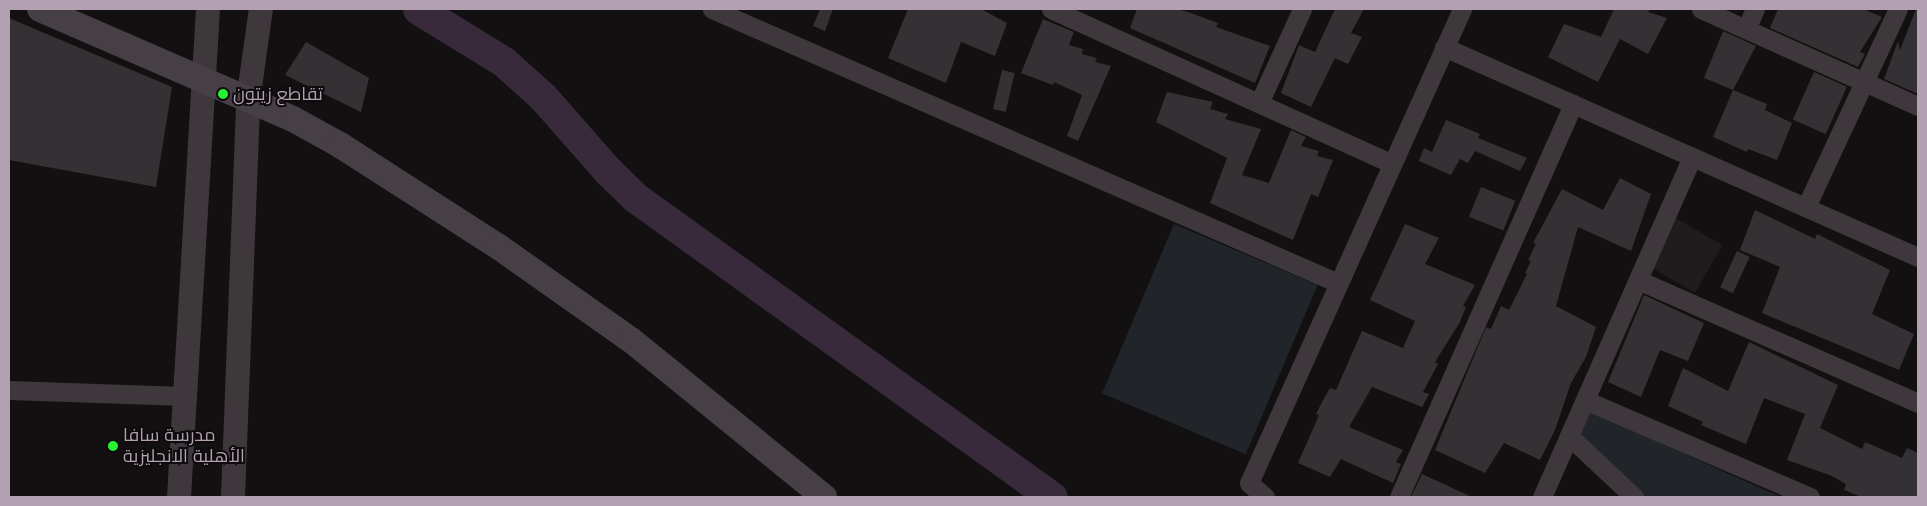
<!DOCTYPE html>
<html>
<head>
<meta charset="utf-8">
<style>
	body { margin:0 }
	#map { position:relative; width:1927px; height:506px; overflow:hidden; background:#121011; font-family:Quicksand,Cairo,sans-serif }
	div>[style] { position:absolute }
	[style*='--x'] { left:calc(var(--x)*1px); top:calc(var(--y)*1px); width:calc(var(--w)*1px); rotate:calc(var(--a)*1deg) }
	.built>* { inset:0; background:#1f1c1e; transform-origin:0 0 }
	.green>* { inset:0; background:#212529; transform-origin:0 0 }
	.river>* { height:31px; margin:-15.5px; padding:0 15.5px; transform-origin:15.5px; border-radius:15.5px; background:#382a3a }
	.building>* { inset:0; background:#343033; transform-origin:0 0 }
	.minor>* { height:19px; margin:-9.5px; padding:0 9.5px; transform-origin:9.5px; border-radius:9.5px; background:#3e383c }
	.tertiary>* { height:24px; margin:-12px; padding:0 12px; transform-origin:12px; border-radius:12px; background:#3e383c }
	.secondary>* { height:26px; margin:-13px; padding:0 13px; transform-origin:13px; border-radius:13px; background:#473f46 }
	.dots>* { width:14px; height:14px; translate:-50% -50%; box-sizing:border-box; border:2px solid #0d0b0c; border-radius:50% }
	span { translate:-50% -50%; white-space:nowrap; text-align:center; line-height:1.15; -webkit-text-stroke:4px #0d0b0c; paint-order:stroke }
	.poi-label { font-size:18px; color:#b3a1b1 }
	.left { translate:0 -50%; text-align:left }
	.frame { position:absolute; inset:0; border:10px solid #b3a1b1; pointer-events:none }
</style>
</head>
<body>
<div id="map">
	<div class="built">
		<i style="left:1674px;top:217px;width:56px;height:55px;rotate:30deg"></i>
	</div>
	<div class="green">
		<i style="left:1174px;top:224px;width:156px;height:184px;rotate:23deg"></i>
		<i style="clip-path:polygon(1589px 409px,1720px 470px,1781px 497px,1642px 497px,1576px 436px)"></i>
	</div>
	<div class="river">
		<i style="--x:418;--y:9;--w:101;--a:31.6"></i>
		<i style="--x:504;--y:62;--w:52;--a:41.9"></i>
		<i style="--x:543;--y:97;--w:98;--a:48.7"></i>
		<i style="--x:608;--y:171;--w:39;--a:44"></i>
		<i style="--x:636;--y:198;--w:512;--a:35.71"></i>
	</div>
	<div class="building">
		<i style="clip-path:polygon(820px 9px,833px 9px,825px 31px,813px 26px)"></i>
		<i style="clip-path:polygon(908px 9px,981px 9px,1007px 23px,995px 56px,961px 42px,946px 83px,888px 58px)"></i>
		<i style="clip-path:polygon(1137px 9px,1176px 9px,1188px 12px,1218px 23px,1216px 27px,1270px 46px,1255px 83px,1130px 28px)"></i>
		<i style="clip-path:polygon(1335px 9px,1364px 9px,1351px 33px,1362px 37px,1348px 64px,1335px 58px,1311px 107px,1281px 93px,1299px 45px,1315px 52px)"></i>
		<i style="clip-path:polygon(1614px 9px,1650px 9px,1648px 12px,1667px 18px,1648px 54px,1620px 39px,1598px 82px,1548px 57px,1564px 24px,1601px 37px)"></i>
		<i style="clip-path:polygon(1778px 9px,1863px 9px,1882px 17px,1860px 52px,1865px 54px,1858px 67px,1770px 28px)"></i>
		<i style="clip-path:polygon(1916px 9px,1918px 9px,1918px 94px,1884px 79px,1898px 41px,1900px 50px)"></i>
		<i style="clip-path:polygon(9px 18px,172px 87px,156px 187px,9px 160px)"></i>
		<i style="clip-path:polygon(1043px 19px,1074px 32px,1069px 45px,1083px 49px,1082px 54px,1097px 58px,1095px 62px,1111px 66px,1078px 141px,1067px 136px,1082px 95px,1054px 82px,1053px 85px,1021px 73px)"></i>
		<i style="clip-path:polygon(1723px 31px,1756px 46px,1733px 90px,1704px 78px)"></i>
		<i style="clip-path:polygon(306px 42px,369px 78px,361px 112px,285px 75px)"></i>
		<i style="left:1002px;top:70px;width:13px;height:40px;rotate:13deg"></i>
		<i style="left:1814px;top:72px;width:36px;height:52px;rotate:24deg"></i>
		<i style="clip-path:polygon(1733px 90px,1767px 104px,1765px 110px,1792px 123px,1777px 160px,1748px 149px,1747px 152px,1713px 137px)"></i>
		<i style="clip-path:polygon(1167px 92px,1213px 102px,1210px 109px,1228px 114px,1225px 119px,1261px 129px,1242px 175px,1269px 183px,1291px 130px,1306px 137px,1301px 146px,1319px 151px,1317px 156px,1333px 160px,1318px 197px,1311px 194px,1293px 240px,1210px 203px,1227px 158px,1156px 122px)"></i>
		<i style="clip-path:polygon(1446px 120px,1480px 134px,1478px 138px,1527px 158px,1520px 171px,1475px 151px,1468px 163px,1460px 159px,1451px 175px,1419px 161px,1424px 148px,1432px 152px)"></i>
		<i style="clip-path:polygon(1620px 178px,1651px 194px,1631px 251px,1578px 227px,1556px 306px,1596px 327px,1586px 357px,1571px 383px,1555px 430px,1540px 460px,1504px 443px,1485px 473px,1435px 450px,1486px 327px,1491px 329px,1501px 306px,1509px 310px,1527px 274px,1525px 273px,1531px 261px,1528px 260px,1536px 244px,1533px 243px,1562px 189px,1603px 210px)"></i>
		<i style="left:1481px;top:187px;width:37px;height:32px;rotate:22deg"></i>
		<i style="clip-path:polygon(1755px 210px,1815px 239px,1817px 234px,1890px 270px,1872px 314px,1914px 334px,1899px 370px,1762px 313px,1780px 267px,1740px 250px)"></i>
		<i style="clip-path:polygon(1405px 224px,1439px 238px,1425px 264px,1475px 285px,1463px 306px,1466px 307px,1460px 322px,1435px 362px,1438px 364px,1423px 392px,1429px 394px,1422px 407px,1372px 387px,1349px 427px,1403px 450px,1396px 462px,1401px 464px,1393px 483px,1341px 459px,1330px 477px,1298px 463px,1319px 415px,1316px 414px,1322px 402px,1330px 388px,1336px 390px,1362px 331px,1403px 348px,1415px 321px,1370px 300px)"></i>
		<i style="left:1737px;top:251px;width:14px;height:40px;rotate:25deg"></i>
		<i style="clip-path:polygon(1644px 295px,1704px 323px,1688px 361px,1660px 350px,1641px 397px,1608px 382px)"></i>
		<i style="clip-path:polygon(1749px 342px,1838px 385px,1820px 428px,1862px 449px,1865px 442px,1902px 458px,1907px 448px,1918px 453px,1918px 497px,1861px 497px,1844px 490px,1846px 484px,1832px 476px,1787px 460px,1805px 414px,1764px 398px,1746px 444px,1701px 425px,1703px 422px,1668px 406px,1683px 368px,1728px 391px)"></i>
		<i style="clip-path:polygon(1422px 474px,1472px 497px,1411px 497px)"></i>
	</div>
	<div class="minor">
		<i style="--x:712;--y:9;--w:683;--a:23.64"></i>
		<i style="--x:1051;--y:9;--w:373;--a:24.4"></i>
		<i style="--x:1701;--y:9;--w:238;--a:24.1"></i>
		<i style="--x:1746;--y:29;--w:22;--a:-66"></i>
		<i style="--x:1444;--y:47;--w:518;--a:23.9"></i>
		<i style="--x:1259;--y:103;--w:103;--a:-65.4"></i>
		<i style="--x:1806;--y:207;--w:218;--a:-65.1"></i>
		<i style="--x:1638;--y:280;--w:306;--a:23.7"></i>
		<i style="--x:9;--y:390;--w:175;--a:2"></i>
		<i style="--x:1585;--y:400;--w:245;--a:23.3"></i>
		<i style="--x:1569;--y:436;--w:89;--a:43.2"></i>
		<i style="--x:1265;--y:497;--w:21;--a:-139"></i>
		<i style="--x:1249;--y:483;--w:520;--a:-65.8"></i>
		<i style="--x:1399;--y:497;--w:430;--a:-66.1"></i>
		<i style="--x:1542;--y:497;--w:372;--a:-66.2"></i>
	</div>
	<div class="tertiary">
		<i style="--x:179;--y:497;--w:489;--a:-86.6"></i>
		<i style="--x:233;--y:497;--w:396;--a:-87.8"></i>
		<i style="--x:248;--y:101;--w:93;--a:-82"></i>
	</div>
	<div class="secondary">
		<i style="--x:40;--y:9;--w:276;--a:23.5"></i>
		<i style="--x:293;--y:119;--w:54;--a:29"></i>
		<i style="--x:340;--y:145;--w:189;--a:32.7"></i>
		<i style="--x:499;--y:247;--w:161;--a:35.2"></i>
		<i style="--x:631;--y:340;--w:249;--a:39.1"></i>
	</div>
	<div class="dots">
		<i style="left:223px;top:94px;background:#27f332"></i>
		<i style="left:113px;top:446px;background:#27f332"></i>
	</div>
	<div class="poi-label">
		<span class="left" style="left:233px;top:94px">تقاطع زيتون</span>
		<span class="left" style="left:123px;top:446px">مدرسة سافا<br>الأهلية الانجليزية</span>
	</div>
	<div class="frame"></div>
</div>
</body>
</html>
